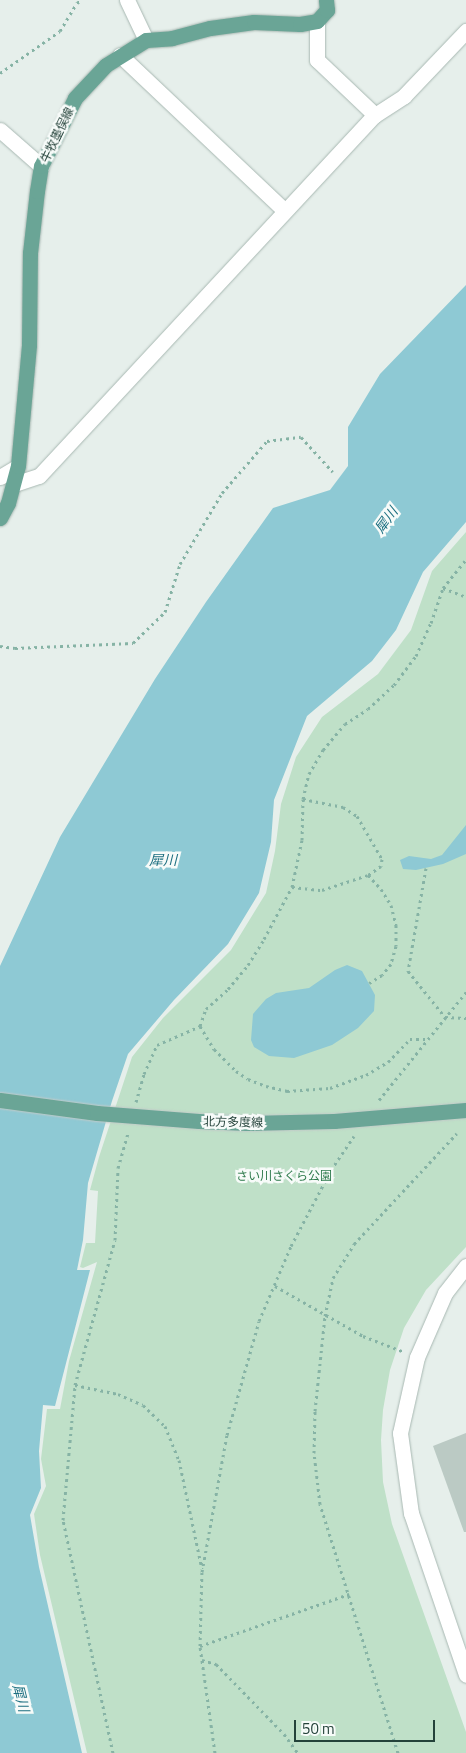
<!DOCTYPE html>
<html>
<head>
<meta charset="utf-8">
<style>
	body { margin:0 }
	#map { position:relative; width:466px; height:1753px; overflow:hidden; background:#e6efeb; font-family:"Titillium Web","Noto Sans JP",sans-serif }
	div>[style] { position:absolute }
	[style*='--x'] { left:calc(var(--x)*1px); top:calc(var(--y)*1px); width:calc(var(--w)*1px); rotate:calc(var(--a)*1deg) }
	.green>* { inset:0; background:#bfe0c8 }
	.water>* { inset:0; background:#8ec9d4 }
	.building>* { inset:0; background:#bbcac4 }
	.path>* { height:3px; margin-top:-1.5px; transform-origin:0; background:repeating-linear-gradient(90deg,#86b3a5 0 2.5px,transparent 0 6.5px) }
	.roads { filter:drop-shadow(0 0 1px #a8b8b2) drop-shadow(0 0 1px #a8b8b2) }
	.minor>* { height:15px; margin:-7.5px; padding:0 7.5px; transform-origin:7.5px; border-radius:7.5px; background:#fff }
	.major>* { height:15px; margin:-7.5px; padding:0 7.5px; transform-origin:7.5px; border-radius:7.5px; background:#6aa596 }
	.bridges { filter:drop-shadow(0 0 1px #c2cac8) drop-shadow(0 0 1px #c2cac8) }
	.major-bridge>* { height:15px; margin:-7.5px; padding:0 7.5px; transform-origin:7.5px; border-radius:7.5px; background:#6aa596 }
	span { translate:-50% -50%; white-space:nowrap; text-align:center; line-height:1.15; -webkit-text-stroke:5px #f7fbf9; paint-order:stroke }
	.street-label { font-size:12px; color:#24423a }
	.park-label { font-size:12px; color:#2d7a4b }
	.water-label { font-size:14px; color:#1c6f80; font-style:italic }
	.scale { position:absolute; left:294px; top:1720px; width:141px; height:22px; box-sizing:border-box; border:2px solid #24423a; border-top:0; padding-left:6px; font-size:15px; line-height:18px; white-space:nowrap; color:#24423a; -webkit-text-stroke:4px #f7fbf9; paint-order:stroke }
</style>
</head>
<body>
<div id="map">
	<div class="green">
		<i style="clip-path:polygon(466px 532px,466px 1247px,426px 1290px,404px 1328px,390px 1370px,383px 1410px,381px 1440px,383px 1482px,392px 1524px,466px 1732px,466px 1753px,87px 1753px,40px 1555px,34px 1514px,46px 1486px,41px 1459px,47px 1409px,60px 1409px,69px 1361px,97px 1262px,83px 1268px,80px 1267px,86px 1243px,95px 1243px,98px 1191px,90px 1190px,99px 1157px,132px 1057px,163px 1018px,231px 950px,266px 893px,275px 851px,281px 804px,296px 757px,322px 717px,378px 674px,411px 630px,432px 571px)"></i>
	</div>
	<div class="water">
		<i style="clip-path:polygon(466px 285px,466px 522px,423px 572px,396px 630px,372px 661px,307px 716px,274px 800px,271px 842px,259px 893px,228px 944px,174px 1000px,128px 1054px,112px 1101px,88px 1183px,83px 1240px,77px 1270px,90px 1270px,55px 1406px,43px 1405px,39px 1451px,41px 1488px,30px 1515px,39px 1567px,82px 1753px,0 1753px,0 966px,60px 837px,155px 679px,206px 602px,273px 508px,330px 490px,348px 466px,348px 427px,380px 374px)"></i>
		<i style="clip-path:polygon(466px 825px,466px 854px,443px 864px,416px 870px,403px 869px,400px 860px,409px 856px,431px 859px,442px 855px)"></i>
		<i style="clip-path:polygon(347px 965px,362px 971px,375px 995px,374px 1011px,358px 1028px,332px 1045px,294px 1058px,269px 1056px,254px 1047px,251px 1040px,253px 1014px,266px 999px,276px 993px,309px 988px,335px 970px)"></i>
	</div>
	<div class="building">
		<i style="clip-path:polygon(466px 1433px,466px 1532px,464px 1532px,433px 1446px)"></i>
	</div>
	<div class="path">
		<i style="--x:0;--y:73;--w:73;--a:-35"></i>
		<i style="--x:60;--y:31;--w:33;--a:-59"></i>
		<i style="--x:77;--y:3;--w:5;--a:-37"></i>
		<i style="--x:443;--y:588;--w:25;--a:21"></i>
		<i style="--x:0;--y:646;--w:15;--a:8"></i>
		<i style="--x:15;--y:648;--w:118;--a:-2.4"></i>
		<i style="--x:133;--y:643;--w:45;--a:-44.1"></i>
		<i style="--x:165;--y:612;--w:50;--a:-72.6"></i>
		<i style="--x:180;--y:564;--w:82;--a:-59.4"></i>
		<i style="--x:222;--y:493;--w:69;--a:-49.1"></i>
		<i style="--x:267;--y:441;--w:34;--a:-7"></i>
		<i style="--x:301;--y:437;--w:47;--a:47.6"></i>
		<i style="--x:303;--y:799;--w:41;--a:11.3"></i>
		<i style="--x:343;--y:807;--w:17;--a:33"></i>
		<i style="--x:357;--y:816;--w:50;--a:59.8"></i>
		<i style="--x:382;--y:859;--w:7;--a:98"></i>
		<i style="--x:381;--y:866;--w:16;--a:145"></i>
		<i style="--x:426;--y:868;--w:105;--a:99.9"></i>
		<i style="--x:408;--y:971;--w:59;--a:51.2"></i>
		<i style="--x:445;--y:1017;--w:21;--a:3"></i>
		<i style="--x:292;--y:887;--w:30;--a:6"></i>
		<i style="--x:322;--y:890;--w:48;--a:-18.1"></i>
		<i style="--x:368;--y:875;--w:19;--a:47"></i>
		<i style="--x:381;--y:889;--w:19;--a:58"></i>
		<i style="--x:391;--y:905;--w:21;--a:76"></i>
		<i style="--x:396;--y:925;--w:21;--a:90"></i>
		<i style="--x:396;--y:946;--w:19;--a:106"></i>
		<i style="--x:391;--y:964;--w:14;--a:129"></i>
		<i style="--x:382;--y:975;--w:15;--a:148"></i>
		<i style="--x:200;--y:1026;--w:27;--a:59"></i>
		<i style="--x:214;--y:1049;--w:31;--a:45"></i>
		<i style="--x:236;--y:1071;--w:14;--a:34"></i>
		<i style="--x:248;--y:1079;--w:19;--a:21"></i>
		<i style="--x:266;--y:1086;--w:22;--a:13"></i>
		<i style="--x:287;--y:1091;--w:43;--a:-4"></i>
		<i style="--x:330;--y:1088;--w:38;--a:-20"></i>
		<i style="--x:366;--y:1075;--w:26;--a:-31"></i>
		<i style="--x:388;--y:1062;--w:32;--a:-46"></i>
		<i style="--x:410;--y:1039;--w:18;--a:0"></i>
		<i style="--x:379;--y:1100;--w:139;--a:-51.1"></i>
		<i style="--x:136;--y:1102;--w:29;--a:-74"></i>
		<i style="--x:144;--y:1074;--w:32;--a:-66"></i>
		<i style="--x:157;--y:1045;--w:47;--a:-23.8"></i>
		<i style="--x:200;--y:1026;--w:18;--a:-71"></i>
		<i style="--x:206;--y:1009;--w:30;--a:-42"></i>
		<i style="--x:228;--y:989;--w:31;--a:-50"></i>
		<i style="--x:248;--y:965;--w:31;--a:-58"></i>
		<i style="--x:264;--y:939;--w:59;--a:-61.7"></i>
		<i style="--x:292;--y:887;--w:48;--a:-78"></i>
		<i style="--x:302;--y:840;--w:41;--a:-88.6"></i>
		<i style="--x:303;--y:799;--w:26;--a:-77"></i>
		<i style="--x:309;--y:774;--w:28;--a:-60"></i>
		<i style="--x:323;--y:750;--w:34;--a:-50"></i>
		<i style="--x:345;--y:724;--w:27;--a:-33"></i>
		<i style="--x:368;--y:709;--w:35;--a:-43"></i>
		<i style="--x:394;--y:685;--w:36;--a:-53"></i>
		<i style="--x:416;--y:656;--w:36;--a:-66"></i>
		<i style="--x:431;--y:623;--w:37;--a:-71"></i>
		<i style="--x:443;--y:588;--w:36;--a:-51"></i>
		<i style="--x:275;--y:1286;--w:101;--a:29.6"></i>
		<i style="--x:363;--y:1336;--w:42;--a:21"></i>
		<i style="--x:75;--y:1385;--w:44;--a:11.8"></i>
		<i style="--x:118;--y:1394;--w:27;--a:24"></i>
		<i style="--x:143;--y:1405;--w:30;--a:44"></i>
		<i style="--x:165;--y:1426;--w:37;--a:68"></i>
		<i style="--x:179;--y:1460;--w:111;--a:78.1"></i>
		<i style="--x:200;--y:1646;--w:158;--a:-19.2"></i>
		<i style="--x:202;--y:1660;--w:15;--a:16"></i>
		<i style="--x:216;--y:1664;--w:98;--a:45.8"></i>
		<i style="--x:284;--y:1734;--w:24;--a:54"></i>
		<i style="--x:113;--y:1753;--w:238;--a:-102.1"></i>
		<i style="--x:63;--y:1520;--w:136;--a:-84.9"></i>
		<i style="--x:75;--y:1385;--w:150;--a:-74.6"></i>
		<i style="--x:115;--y:1240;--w:72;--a:-87.6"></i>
		<i style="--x:118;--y:1168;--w:37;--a:-74"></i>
		<i style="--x:215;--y:1753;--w:108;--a:-98"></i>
		<i style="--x:200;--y:1646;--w:74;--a:-88.5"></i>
		<i style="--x:202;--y:1572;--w:139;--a:-79.7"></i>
		<i style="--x:227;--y:1435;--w:118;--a:-74.3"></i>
		<i style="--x:259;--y:1321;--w:82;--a:-66.9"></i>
		<i style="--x:291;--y:1246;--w:86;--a:-62.2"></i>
		<i style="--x:331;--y:1170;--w:41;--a:-55.9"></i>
		<i style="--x:398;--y:1753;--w:261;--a:-107.4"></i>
		<i style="--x:320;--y:1504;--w:51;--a:-96.7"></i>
		<i style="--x:314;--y:1453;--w:42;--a:-88.6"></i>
		<i style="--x:315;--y:1411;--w:96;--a:-84"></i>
		<i style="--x:325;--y:1316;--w:39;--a:-78"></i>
		<i style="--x:333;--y:1278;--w:40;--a:-58"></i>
		<i style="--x:354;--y:1244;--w:151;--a:-47.1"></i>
	</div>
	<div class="roads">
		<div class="minor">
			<i style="--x:127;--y:0;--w:44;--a:64.6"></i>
			<i style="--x:120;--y:55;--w:226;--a:43.4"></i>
			<i style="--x:375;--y:115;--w:35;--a:-33"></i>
			<i style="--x:404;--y:96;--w:90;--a:-46.4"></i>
			<i style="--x:0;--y:130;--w:55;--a:41.3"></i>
			<i style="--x:0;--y:477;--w:21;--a:-31"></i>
			<i style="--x:14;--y:484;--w:26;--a:-18"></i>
			<i style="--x:39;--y:476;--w:493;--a:-47.1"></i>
			<i style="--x:375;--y:115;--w:80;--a:-136.5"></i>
			<i style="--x:317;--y:60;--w:39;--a:-90"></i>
			<i style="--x:466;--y:1266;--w:34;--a:128"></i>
			<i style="--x:445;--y:1293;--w:70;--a:113.6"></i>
			<i style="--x:417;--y:1357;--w:78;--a:102.6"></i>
			<i style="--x:400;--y:1433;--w:81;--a:82.2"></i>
			<i style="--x:411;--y:1513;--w:171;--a:71.2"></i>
		</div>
		<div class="major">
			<i style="--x:0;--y:518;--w:17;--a:-62"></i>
			<i style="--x:8;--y:503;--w:38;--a:-75"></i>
			<i style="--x:18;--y:466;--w:121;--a:-84.8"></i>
			<i style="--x:29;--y:345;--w:92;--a:-89.4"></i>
			<i style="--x:30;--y:253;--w:62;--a:-83.6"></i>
			<i style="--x:37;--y:191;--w:25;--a:-81"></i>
			<i style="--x:41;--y:166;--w:76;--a:-63.4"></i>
			<i style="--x:75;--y:98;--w:45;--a:-46.8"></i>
			<i style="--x:106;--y:65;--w:47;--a:-32"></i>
			<i style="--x:146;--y:40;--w:26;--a:-4"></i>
			<i style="--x:172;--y:38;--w:39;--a:-15"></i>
			<i style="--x:210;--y:28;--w:44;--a:-7.8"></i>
			<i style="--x:254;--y:22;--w:46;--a:2.5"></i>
			<i style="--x:300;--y:24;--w:17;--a:-10"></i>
			<i style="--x:317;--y:21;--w:15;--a:-48"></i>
			<i style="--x:327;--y:10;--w:10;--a:-96"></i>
		</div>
	</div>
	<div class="bridges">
		<div class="major-bridge">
			<i style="--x:0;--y:1100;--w:98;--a:7.6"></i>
			<i style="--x:97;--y:1113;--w:102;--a:4.5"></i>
			<i style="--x:199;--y:1121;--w:48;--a:2.4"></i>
			<i style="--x:247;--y:1123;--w:87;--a:-1.3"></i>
			<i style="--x:334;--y:1121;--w:132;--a:-4.8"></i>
		</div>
	</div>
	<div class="street-label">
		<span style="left:57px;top:135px;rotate:-64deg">牛牧墨俣線</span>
		<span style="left:233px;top:1122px;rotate:1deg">北方多度線</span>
	</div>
	<div class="park-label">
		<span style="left:284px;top:1176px">さい川さくら公園</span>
	</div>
	<div class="water-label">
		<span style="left:386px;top:520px;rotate:-54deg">犀川</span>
		<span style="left:163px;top:860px">犀川</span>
		<span style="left:21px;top:1698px;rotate:76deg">犀川</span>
	</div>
	<div class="scale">50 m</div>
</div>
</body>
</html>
